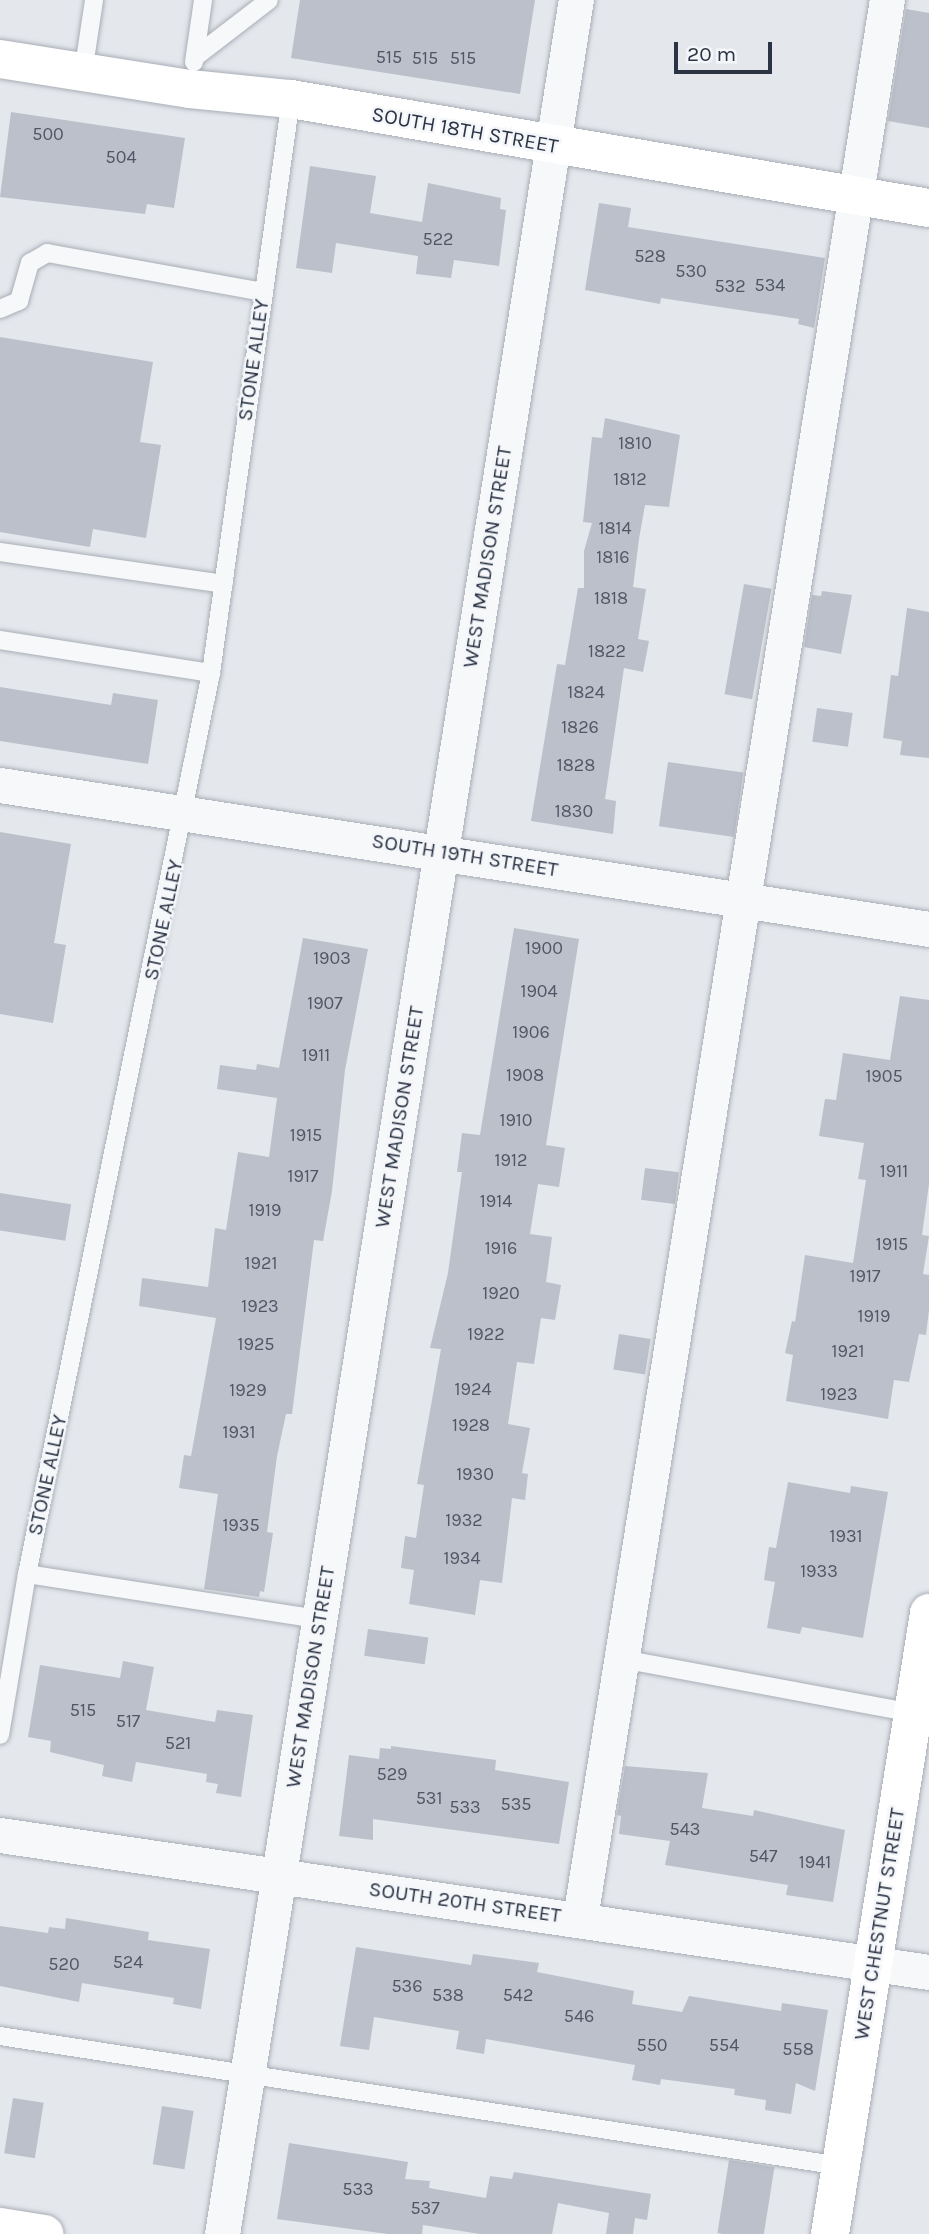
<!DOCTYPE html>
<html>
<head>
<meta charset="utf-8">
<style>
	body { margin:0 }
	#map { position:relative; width:929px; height:2234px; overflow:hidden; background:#e4e7ec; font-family:Karla,sans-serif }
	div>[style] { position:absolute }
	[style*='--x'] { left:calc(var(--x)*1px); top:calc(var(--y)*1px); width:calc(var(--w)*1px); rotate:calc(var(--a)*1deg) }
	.building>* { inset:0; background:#bbc0ca; transform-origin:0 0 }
	.roads { filter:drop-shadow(0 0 2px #a9aeb7) drop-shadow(0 0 2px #a9aeb7) }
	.lane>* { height:18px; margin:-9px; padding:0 9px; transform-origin:9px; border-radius:9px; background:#f7f8fa }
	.street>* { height:35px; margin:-17.5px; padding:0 17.5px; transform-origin:17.5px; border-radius:17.5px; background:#f7f8fa }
	.secondary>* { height:38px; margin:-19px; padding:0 19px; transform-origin:19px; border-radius:19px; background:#fff }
	.primary>* { height:38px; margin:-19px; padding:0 19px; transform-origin:19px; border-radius:19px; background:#fff }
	span { translate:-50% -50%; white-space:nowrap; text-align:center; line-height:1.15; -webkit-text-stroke:5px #f4f6f9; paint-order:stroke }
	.number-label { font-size:18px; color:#4f5766 }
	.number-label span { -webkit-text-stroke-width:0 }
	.street-label { font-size:21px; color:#2b3445 }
	.scale { position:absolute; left:674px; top:42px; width:98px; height:32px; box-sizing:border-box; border:4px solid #2b3445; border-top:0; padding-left:9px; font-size:21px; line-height:24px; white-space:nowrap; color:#2b3445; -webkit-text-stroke:5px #f4f6f9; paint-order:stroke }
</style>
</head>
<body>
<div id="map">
	<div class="building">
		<i style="clip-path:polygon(300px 0,535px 0,520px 94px,291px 58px)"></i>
		<i style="clip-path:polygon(906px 9px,929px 13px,929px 128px,888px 121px)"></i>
		<i style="clip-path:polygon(11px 112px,185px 138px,174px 208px,147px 204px,145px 214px,0 197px)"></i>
		<i style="clip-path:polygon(310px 166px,376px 176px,370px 213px,422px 222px,428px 183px,501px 198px,500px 209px,506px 210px,499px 266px,454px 260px,451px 278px,416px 274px,418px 256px,336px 243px,332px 273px,296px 268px)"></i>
		<i style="clip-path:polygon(599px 203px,631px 208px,628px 227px,825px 258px,814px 328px,798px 324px,799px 319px,661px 298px,660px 304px,585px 290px)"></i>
		<i style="clip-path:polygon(0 337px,153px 362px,140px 442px,161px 445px,146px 538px,93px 529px,90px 547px,0 532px)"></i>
		<i style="clip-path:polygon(605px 418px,680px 435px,669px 507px,645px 505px,639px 539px,633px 587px,646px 589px,638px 639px,649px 641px,643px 672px,624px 668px,605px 799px,616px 801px,613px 834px,531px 821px,557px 664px,565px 665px,578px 588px,584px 588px,584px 551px,592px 523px,583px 522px,592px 437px,602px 438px)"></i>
		<i style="left:744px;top:584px;width:28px;height:112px;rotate:10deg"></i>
		<i style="clip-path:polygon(822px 591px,852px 595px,841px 654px,804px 647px,812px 595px,821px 596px)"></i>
		<i style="clip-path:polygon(907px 608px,929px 612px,929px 758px,900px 755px,902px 741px,883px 738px,891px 675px,898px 676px)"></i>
		<i style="clip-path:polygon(0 687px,111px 705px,113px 693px,158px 700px,148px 764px,0 741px)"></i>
		<i style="left:817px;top:708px;width:36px;height:34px;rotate:8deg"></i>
		<i style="left:668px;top:762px;width:76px;height:65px;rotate:8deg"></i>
		<i style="clip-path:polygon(0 832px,71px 844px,54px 943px,66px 945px,53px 1023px,0 1014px)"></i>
		<i style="clip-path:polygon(514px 928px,579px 939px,546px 1145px,565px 1148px,559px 1187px,538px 1184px,530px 1234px,552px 1237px,546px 1282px,561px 1285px,555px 1320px,541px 1318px,534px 1364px,517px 1362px,508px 1424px,530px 1428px,522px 1473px,528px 1474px,525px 1500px,512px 1498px,502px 1583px,480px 1580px,475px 1615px,409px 1604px,414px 1570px,401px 1568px,405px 1536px,416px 1538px,424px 1485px,417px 1484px,441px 1349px,430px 1348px,448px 1273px,462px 1172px,457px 1172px,462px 1133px,480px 1135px)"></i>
		<i style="clip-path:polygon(303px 938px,368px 949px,345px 1070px,332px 1191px,323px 1241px,314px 1240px,292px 1414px,286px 1414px,277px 1456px,267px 1532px,273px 1533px,264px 1592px,260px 1591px,259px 1597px,204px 1589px,218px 1494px,179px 1488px,184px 1455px,191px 1456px,216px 1318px,139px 1306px,142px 1278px,208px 1287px,215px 1228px,226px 1230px,238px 1152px,269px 1157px,277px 1098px,217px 1089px,220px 1065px,256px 1070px,257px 1064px,279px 1068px)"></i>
		<i style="clip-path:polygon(900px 996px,929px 1000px,929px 1184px,922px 1235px,929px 1236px,923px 1274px,929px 1275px,929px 1310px,926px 1335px,919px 1334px,909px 1382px,894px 1380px,888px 1419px,786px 1401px,793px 1355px,785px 1353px,792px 1321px,795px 1322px,805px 1255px,853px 1263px,866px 1180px,858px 1179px,864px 1143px,819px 1136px,825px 1099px,836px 1100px,843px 1053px,890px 1060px)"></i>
		<i style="left:645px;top:1168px;width:34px;height:32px;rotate:7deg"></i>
		<i style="left:0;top:1193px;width:72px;height:37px;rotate:9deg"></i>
		<i style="left:619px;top:1334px;width:32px;height:36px;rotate:9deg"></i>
		<i style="clip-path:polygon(788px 1482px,850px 1493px,851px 1486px,888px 1492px,863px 1638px,802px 1627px,800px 1634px,767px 1628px,775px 1582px,764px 1580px,769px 1547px,776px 1548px)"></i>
		<i style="left:368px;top:1629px;width:61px;height:27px;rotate:8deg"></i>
		<i style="clip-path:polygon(123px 1661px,154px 1667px,146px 1710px,215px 1722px,217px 1710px,253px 1715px,241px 1797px,216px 1793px,218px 1784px,206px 1782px,207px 1774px,136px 1762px,132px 1782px,102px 1776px,104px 1765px,50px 1752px,51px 1741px,28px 1737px,40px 1665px,120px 1678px)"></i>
		<i style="clip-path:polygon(391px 1746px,496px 1760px,495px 1770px,569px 1782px,559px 1844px,373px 1819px,373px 1840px,339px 1836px,349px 1755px,379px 1759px,380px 1748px,391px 1749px)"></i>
		<i style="clip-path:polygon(625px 1766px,708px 1773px,702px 1808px,753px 1816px,754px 1810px,845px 1830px,833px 1902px,786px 1895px,788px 1885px,665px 1865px,670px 1841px,619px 1834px,621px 1816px,617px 1815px)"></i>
		<i style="clip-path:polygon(66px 1918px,149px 1932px,148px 1940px,210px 1949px,201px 2009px,173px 2004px,174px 1998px,82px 1983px,79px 2002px,0 1986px,0 1926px,48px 1933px,49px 1927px,65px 1929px)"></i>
		<i style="clip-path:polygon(356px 1947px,471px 1965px,473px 1954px,539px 1963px,537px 1972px,634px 1991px,632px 2004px,682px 2012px,689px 1996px,781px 2011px,782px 2003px,828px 2010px,815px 2091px,796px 2083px,791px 2114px,765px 2110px,766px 2100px,734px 2095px,735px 2089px,661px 2079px,660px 2085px,632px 2080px,635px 2065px,486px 2039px,484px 2054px,456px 2049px,459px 2031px,374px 2017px,369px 2050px,340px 2046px)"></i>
		<i style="left:13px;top:2098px;width:31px;height:56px;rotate:9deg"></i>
		<i style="left:162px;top:2106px;width:32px;height:59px;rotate:9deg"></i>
		<i style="clip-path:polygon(289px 2143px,408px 2162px,405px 2179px,430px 2181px,429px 2188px,486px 2198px,490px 2176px,512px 2179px,514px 2172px,651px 2194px,647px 2220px,635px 2218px,633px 2234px,606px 2234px,609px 2213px,558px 2203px,552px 2234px,480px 2234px,423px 2225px,422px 2234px,388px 2234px,277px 2219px)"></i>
		<i style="left:729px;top:2160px;width:46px;height:74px;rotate:9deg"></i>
	</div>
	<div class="roads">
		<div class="lane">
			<i style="--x:195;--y:57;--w:93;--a:-37.6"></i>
			<i style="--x:194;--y:62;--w:63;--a:-81.7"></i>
			<i style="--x:83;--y:73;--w:74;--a:-81.4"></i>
			<i style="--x:0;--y:309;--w:21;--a:-23"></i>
			<i style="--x:19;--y:301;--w:40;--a:-74"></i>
			<i style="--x:30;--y:263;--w:20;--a:-30"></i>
			<i style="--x:47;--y:253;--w:219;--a:10.2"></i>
			<i style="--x:0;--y:552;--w:226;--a:8.1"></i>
			<i style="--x:0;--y:640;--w:214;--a:8.9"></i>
			<i style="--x:27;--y:1574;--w:295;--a:8.8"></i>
			<i style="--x:622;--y:1659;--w:296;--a:10.5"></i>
			<i style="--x:0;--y:1735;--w:163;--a:-80.5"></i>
			<i style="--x:27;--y:1574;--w:920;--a:-78.46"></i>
			<i style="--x:211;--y:673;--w:580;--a:-82.07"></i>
			<i style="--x:0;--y:2036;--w:851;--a:8.79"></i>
		</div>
		<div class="street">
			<i style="--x:0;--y:785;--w:940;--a:8.81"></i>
			<i style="--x:0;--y:1835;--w:939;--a:8.39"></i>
			<i style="--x:580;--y:1918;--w:1942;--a:-80.91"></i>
			<i style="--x:222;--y:2234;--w:2262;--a:-81"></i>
		</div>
		<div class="secondary">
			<i style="--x:0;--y:59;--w:192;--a:9"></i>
			<i style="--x:190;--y:89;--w:101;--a:5.7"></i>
			<i style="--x:291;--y:99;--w:647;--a:9.7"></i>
			<i style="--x:830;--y:2234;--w:629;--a:-80.94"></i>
		</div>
		<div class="primary">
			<i style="--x:0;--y:2227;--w:45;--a:9"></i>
		</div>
	</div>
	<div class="number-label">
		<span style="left:389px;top:57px">515</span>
		<span style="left:425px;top:58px">515</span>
		<span style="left:463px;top:58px">515</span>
		<span style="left:48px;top:134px">500</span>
		<span style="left:121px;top:157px">504</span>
		<span style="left:438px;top:239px">522</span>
		<span style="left:650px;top:256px">528</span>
		<span style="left:691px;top:271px">530</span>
		<span style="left:770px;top:285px">534</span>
		<span style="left:730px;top:286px">532</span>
		<span style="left:635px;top:443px">1810</span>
		<span style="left:630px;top:479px">1812</span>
		<span style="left:615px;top:528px">1814</span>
		<span style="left:613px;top:557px">1816</span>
		<span style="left:611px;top:598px">1818</span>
		<span style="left:607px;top:651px">1822</span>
		<span style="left:586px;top:692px">1824</span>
		<span style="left:580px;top:727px">1826</span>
		<span style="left:576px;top:765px">1828</span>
		<span style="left:574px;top:811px">1830</span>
		<span style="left:544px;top:948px">1900</span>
		<span style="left:332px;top:958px">1903</span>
		<span style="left:539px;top:991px">1904</span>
		<span style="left:325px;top:1003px">1907</span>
		<span style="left:531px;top:1032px">1906</span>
		<span style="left:316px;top:1055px">1911</span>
		<span style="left:525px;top:1075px">1908</span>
		<span style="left:884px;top:1076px">1905</span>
		<span style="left:516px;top:1120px">1910</span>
		<span style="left:306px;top:1135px">1915</span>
		<span style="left:511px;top:1160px">1912</span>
		<span style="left:894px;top:1171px">1911</span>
		<span style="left:303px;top:1176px">1917</span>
		<span style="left:496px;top:1201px">1914</span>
		<span style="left:265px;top:1210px">1919</span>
		<span style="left:892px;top:1244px">1915</span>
		<span style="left:501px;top:1248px">1916</span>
		<span style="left:261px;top:1263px">1921</span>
		<span style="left:865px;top:1276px">1917</span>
		<span style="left:501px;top:1293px">1920</span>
		<span style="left:260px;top:1306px">1923</span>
		<span style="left:874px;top:1316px">1919</span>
		<span style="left:486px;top:1334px">1922</span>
		<span style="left:256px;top:1344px">1925</span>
		<span style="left:848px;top:1351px">1921</span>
		<span style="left:473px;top:1389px">1924</span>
		<span style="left:248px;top:1390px">1929</span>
		<span style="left:839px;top:1394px">1923</span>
		<span style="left:471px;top:1425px">1928</span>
		<span style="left:239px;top:1432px">1931</span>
		<span style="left:475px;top:1474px">1930</span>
		<span style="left:464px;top:1520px">1932</span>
		<span style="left:241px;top:1525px">1935</span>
		<span style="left:846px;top:1536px">1931</span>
		<span style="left:462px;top:1558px">1934</span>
		<span style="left:819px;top:1571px">1933</span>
		<span style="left:83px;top:1710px">515</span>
		<span style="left:128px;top:1721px">517</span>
		<span style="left:178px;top:1743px">521</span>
		<span style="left:392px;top:1774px">529</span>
		<span style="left:429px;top:1798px">531</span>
		<span style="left:516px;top:1804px">535</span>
		<span style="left:465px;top:1807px">533</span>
		<span style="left:685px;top:1829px">543</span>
		<span style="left:763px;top:1856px">547</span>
		<span style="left:815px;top:1862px">1941</span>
		<span style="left:128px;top:1962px">524</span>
		<span style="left:64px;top:1964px">520</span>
		<span style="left:407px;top:1986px">536</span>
		<span style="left:448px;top:1995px">538</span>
		<span style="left:518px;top:1995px">542</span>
		<span style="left:579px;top:2016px">546</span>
		<span style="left:652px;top:2045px">550</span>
		<span style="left:724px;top:2045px">554</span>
		<span style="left:798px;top:2049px">558</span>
		<span style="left:358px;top:2189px">533</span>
		<span style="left:425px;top:2208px">537</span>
	</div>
	<div class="street-label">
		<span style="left:465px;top:130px;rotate:10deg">SOUTH 18TH STREET</span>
		<span style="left:253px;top:360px;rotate:-82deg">STONE ALLEY</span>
		<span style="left:487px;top:557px;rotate:-81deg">WEST MADISON STREET</span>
		<span style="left:465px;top:855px;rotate:9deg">SOUTH 19TH STREET</span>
		<span style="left:163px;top:920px;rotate:-78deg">STONE ALLEY</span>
		<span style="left:399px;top:1117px;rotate:-81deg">WEST MADISON STREET</span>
		<span style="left:47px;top:1475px;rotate:-78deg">STONE ALLEY</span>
		<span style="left:310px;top:1677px;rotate:-81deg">WEST MADISON STREET</span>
		<span style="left:465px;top:1902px;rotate:8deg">SOUTH 20TH STREET</span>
		<span style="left:879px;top:1924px;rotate:-81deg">WEST CHESTNUT STREET</span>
	</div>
	<div class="scale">20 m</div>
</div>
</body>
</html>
